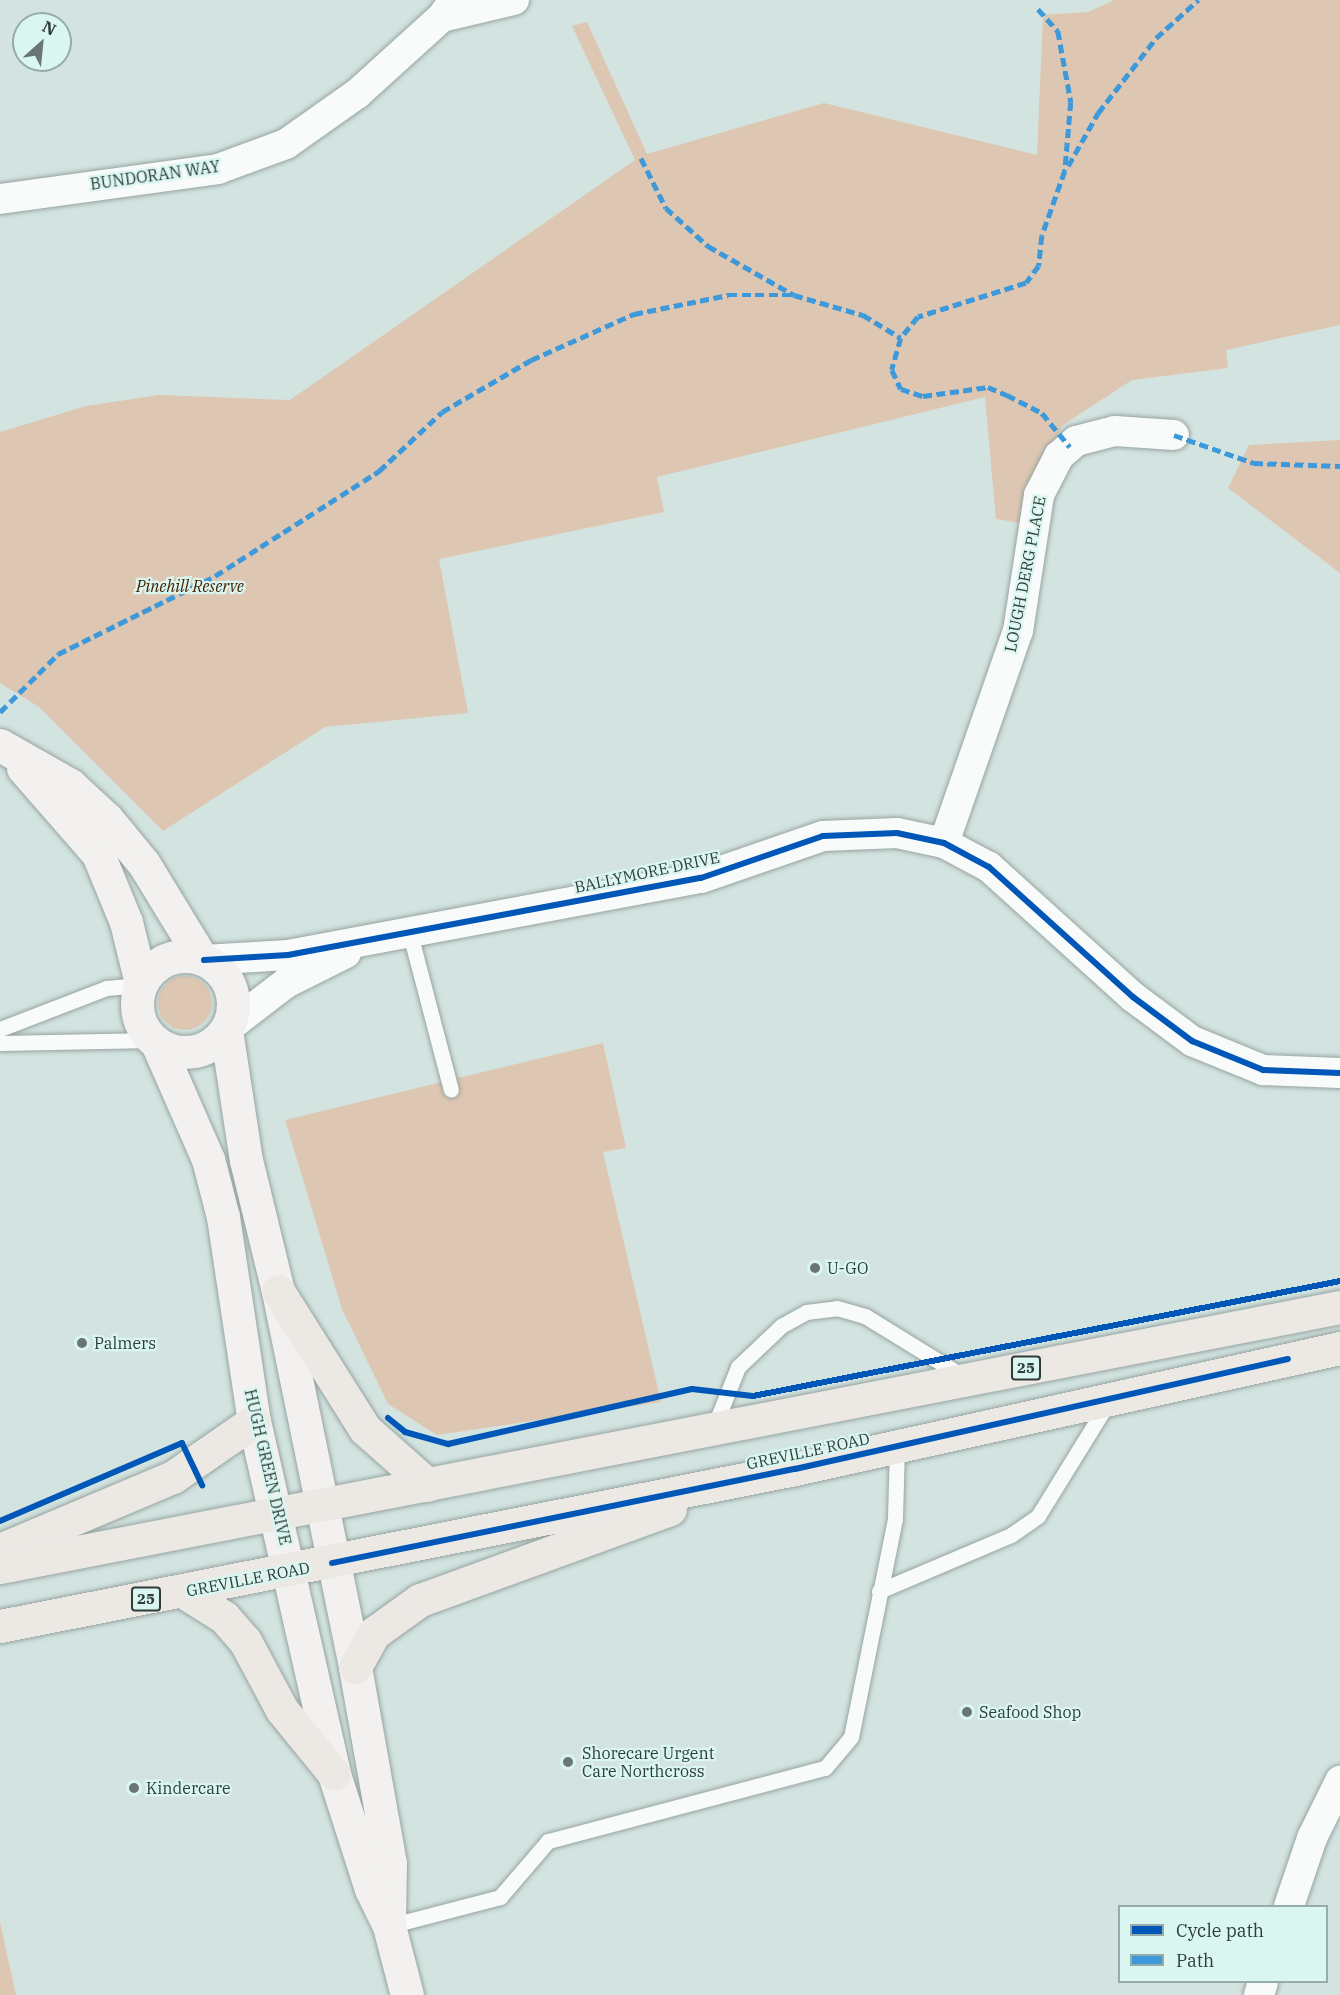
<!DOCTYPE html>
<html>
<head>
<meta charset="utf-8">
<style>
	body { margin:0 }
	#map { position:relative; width:1340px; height:1995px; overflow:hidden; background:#d2e3e0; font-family:"IBM Plex Serif",serif }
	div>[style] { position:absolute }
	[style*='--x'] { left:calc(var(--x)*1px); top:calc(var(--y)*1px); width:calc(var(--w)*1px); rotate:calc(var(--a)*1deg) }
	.green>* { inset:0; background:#dec7b2 }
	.round { border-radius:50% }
	.roads { filter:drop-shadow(0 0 2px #97a4a1) drop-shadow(0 0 2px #97a4a1) }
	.lane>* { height:15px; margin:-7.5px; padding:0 7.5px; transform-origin:7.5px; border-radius:7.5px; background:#f8fbfa }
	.street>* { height:30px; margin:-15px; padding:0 15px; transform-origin:15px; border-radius:15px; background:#f8fbfa }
	.secondary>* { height:33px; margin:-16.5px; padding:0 16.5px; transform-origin:16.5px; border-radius:16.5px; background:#f2f1ef }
	.secondary>.ring { margin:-16.5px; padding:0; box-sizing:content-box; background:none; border:33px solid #f2f1ef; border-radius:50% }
	.primary>* { height:33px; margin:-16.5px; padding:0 16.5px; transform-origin:16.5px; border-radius:16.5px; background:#ece9e5 }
	.quiet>* { height:4.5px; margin-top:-2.25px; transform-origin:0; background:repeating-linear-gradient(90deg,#3d99d9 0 9px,transparent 0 13.5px) }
	.cycleway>* { height:6px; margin:-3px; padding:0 3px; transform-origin:3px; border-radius:3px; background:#0057b8 }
	.dots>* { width:16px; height:16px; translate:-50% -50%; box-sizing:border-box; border:3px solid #daf6f1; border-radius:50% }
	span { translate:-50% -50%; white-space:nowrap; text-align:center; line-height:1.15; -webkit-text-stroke:4.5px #daf6f1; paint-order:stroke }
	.shield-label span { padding:2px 4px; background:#daf6f1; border:2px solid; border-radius:4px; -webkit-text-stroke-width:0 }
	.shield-label { font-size:15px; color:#313c3a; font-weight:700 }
	.street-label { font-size:16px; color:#313c3a }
	.park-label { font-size:16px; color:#472002; font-style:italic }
	.poi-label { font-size:16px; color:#313c3a }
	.left { translate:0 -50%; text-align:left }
	.legend { position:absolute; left:1118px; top:1905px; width:210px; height:78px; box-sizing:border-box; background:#daf6f1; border:2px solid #96aca8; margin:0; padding:8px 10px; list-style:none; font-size:18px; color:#313c3a }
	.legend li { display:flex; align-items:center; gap:12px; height:30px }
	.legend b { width:30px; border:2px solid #96aca8 }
	.north { position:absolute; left:12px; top:12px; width:60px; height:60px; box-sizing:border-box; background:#daf6f1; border:2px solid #96aca8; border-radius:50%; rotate:27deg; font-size:16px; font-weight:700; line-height:24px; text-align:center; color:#313c3a }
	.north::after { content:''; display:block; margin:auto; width:21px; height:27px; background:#697674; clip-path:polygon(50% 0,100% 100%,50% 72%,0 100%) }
</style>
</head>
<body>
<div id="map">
	<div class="green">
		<i style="clip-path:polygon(1114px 0,1340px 0,1340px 325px,1226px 350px,1228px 368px,1132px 380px,1063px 425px,1034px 478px,1020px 523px,996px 519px,985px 397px,657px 477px,664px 512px,439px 559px,468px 713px,325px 727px,163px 831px,39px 707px,0 683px,0 432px,86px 406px,159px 395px,290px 400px,635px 160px,572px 26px,587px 22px,647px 154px,824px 103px,1037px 155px,1043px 15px,1088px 12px)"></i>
		<i style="clip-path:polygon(1340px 440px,1340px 573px,1228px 488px,1249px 445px)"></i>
		<i class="round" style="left:158px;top:976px;width:54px;height:54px"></i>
		<i style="clip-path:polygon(603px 1043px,626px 1148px,603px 1152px,661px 1402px,437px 1435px,388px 1404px,342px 1309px,285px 1120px)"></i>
		<i style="clip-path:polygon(0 1922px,16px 1995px,0 1995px)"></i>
	</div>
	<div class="roads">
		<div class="lane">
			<i style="--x:409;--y:930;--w:165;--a:75.3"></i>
			<i style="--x:0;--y:1029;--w:114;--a:-21.1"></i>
			<i style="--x:106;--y:988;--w:34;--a:-5"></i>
			<i style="--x:0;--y:1043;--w:153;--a:-1.1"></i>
			<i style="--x:714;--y:1427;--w:65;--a:-68.2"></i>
			<i style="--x:738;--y:1367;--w:59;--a:-43.6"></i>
			<i style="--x:781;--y:1326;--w:29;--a:-29"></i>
			<i style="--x:806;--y:1312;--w:31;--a:-7"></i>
			<i style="--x:837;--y:1308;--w:29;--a:16"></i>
			<i style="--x:865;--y:1316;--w:116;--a:31.6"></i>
			<i style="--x:879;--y:1591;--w:143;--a:-23"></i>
			<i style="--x:1011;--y:1535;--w:33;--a:-35"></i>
			<i style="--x:1038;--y:1516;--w:135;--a:-58.3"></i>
			<i style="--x:389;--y:1926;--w:115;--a:-14.6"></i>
			<i style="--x:500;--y:1897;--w:74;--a:-49.4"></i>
			<i style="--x:548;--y:1841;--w:286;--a:-14.8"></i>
			<i style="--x:825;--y:1768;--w:40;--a:-50"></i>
			<i style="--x:851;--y:1737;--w:223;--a:-78.6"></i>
			<i style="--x:895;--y:1518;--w:72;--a:-88.4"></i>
		</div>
		<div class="street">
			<i style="--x:454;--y:0;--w:21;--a:125"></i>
			<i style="--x:442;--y:17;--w:74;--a:-13.3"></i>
			<i style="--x:0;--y:199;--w:220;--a:-7.8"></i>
			<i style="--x:218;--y:169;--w:72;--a:-20.2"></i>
			<i style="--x:286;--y:144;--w:87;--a:-35.2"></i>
			<i style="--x:357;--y:94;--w:115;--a:-42.2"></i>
			<i style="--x:944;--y:843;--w:225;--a:-70.8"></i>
			<i style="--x:1018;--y:631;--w:138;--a:-81.2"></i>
			<i style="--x:1039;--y:495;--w:44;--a:-62.9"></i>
			<i style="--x:1059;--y:456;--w:23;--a:-41"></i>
			<i style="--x:1076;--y:441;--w:40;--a:-14.4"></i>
			<i style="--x:1115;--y:431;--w:59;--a:3.9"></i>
			<i style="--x:204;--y:960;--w:84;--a:-3.4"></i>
			<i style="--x:288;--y:955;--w:420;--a:-10.6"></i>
			<i style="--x:701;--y:878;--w:129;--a:-19"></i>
			<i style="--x:823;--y:836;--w:74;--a:-2.3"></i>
			<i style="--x:897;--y:833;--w:48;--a:12"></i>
			<i style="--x:944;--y:843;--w:51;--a:28.1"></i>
			<i style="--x:989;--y:867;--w:194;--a:42.1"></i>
			<i style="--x:1133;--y:997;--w:74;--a:36.7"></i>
			<i style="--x:1192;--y:1041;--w:77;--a:22.2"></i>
			<i style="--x:1263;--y:1070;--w:77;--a:2.2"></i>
			<i style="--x:226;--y:1029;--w:76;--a:-37.5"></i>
			<i style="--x:286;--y:983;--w:67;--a:-26.6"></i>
			<i style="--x:1289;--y:1906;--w:72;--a:-71.3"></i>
			<i style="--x:1312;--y:1838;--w:64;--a:-63.8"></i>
			<i style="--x:1259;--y:1995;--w:14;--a:-73"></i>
		</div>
		<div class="secondary">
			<i style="--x:0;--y:745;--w:81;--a:29.7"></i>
			<i style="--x:70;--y:785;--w:50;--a:42.6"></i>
			<i style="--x:107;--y:819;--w:58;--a:50.6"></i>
			<i style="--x:144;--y:864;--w:111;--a:58.6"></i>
			<i style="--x:23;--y:768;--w:114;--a:48.9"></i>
			<i style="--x:98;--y:854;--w:74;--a:67.6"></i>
			<i style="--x:126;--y:922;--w:63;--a:76.2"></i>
			<i class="ring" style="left:137px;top:956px;width:63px;height:63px"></i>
			<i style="--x:226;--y:1030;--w:132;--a:81.3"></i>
			<i style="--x:246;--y:1160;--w:135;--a:76.3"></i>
			<i style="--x:278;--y:1291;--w:384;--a:78.4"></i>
			<i style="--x:355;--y:1667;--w:199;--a:79.9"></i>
			<i style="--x:390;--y:1863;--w:56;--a:91"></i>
			<i style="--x:157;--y:1043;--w:127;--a:66.3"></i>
			<i style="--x:208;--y:1159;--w:60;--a:75.5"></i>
			<i style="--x:223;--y:1217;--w:206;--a:81.4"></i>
			<i style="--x:254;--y:1421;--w:362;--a:77.2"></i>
			<i style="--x:334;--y:1774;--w:121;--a:72.2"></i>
			<i style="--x:371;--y:1889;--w:41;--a:64.1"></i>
			<i style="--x:389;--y:1926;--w:71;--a:75.4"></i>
		</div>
		<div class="primary">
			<i style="--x:278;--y:1291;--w:163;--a:57.8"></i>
			<i style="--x:365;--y:1429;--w:84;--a:41.6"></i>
			<i style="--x:0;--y:1550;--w:188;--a:-22.9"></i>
			<i style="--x:173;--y:1477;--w:98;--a:-34.7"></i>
			<i style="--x:0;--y:1567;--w:1365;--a:-10.98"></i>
			<i style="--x:184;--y:1592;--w:47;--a:32"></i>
			<i style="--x:224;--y:1617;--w:32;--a:49"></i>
			<i style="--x:245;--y:1641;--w:78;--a:61.8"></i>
			<i style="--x:282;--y:1710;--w:82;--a:50.9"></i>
			<i style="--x:0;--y:1626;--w:810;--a:-11.17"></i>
			<i style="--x:795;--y:1469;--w:558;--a:-12.52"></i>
			<i style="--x:355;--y:1667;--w:39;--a:-61"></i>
			<i style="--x:374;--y:1633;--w:57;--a:-35.7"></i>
			<i style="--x:420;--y:1600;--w:266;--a:-20"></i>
		</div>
	</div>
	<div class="quiet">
		<i style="--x:1038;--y:9;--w:30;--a:48"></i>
		<i style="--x:1058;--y:31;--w:72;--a:79.6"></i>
		<i style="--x:1071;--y:102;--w:69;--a:95"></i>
		<i style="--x:1065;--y:171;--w:69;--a:109.5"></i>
		<i style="--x:1042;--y:236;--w:30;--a:96"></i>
		<i style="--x:1039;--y:266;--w:21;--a:127"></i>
		<i style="--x:1026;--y:283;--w:113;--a:162.5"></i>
		<i style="--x:918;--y:317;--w:27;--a:129"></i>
		<i style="--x:901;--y:338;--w:33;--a:106"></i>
		<i style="--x:892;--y:370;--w:21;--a:65"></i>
		<i style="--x:901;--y:389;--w:23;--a:18"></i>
		<i style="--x:923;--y:396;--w:66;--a:-7.9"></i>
		<i style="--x:988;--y:387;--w:21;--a:23"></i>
		<i style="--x:1007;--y:395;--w:39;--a:27"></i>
		<i style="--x:1042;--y:413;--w:44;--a:50.5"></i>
		<i style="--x:641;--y:158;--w:56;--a:63.4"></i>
		<i style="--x:666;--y:208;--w:57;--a:42.1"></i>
		<i style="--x:708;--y:246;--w:99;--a:29.7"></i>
		<i style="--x:794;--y:295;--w:72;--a:16.2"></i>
		<i style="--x:863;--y:315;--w:44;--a:31.2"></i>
		<i style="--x:1068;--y:166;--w:61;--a:-60.5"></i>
		<i style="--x:1098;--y:113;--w:95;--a:-52.3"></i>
		<i style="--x:1156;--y:38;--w:57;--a:-42.1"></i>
		<i style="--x:1174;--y:435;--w:85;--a:19.3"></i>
		<i style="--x:1254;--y:463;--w:86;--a:2"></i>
		<i style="--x:0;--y:712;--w:82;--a:-45"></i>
		<i style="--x:58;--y:654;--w:175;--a:-26.4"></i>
		<i style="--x:215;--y:576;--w:195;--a:-32.6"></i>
		<i style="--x:379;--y:471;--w:86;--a:-43.1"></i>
		<i style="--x:442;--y:412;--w:103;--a:-30.3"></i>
		<i style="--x:531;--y:360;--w:113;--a:-24.1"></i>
		<i style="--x:634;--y:314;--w:96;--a:-11.4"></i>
		<i style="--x:728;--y:295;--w:66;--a:0"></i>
	</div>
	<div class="cycleway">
		<i style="--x:204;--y:960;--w:84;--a:-3.4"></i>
		<i style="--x:288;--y:955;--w:420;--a:-10.6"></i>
		<i style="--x:701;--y:878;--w:129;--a:-19"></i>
		<i style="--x:823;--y:836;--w:74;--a:-2.3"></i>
		<i style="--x:897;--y:833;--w:48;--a:12"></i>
		<i style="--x:944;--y:843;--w:51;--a:28.1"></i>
		<i style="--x:989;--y:867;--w:194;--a:42.1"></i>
		<i style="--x:1133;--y:997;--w:74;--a:36.7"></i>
		<i style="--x:1192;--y:1041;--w:77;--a:22.2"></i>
		<i style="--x:1263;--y:1070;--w:77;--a:2.2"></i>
		<i style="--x:388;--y:1418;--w:22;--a:39"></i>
		<i style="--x:405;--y:1432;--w:45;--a:15.6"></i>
		<i style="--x:448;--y:1444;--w:250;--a:-12.7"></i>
		<i style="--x:692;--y:1389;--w:61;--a:6.5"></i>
		<i style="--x:753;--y:1396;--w:598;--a:-11.08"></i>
		<i style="--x:0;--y:1521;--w:198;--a:-23.2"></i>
		<i style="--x:182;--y:1443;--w:47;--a:64.5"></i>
		<i style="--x:332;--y:1563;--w:472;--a:-11.5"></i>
		<i style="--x:795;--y:1469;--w:505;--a:-12.58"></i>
	</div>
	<div class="dots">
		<i style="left:815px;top:1268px;background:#697674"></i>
		<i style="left:82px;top:1343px;background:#697674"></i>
		<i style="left:967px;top:1712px;background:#697674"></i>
		<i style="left:568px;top:1762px;background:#697674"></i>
		<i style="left:134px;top:1788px;background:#697674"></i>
	</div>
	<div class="shield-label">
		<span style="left:1026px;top:1368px">25</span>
		<span style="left:146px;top:1599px">25</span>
	</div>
	<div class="street-label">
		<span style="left:155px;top:175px;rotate:-8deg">BUNDORAN WAY</span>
		<span style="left:1025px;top:574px;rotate:-79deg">LOUGH DERG PLACE</span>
		<span style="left:647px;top:872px;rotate:-12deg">BALLYMORE DRIVE</span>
		<span style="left:808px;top:1451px;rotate:-12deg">GREVILLE ROAD</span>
		<span style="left:268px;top:1467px;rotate:77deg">HUGH GREEN DRIVE</span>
		<span style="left:248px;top:1579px;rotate:-11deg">GREVILLE ROAD</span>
	</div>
	<div class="park-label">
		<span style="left:190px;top:586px">Pinehill Reserve</span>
	</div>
	<div class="poi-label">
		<span class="left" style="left:827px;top:1268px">U-GO</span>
		<span class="left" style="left:94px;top:1343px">Palmers</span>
		<span class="left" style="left:979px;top:1712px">Seafood Shop</span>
		<span class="left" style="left:582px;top:1762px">Shorecare Urgent<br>Care Northcross</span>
		<span class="left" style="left:146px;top:1788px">Kindercare</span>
	</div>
	<ul class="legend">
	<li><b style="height:8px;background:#0057b8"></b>Cycle path</li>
	<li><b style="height:8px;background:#3d99d9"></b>Path</li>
	</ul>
	<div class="north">N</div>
</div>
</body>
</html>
